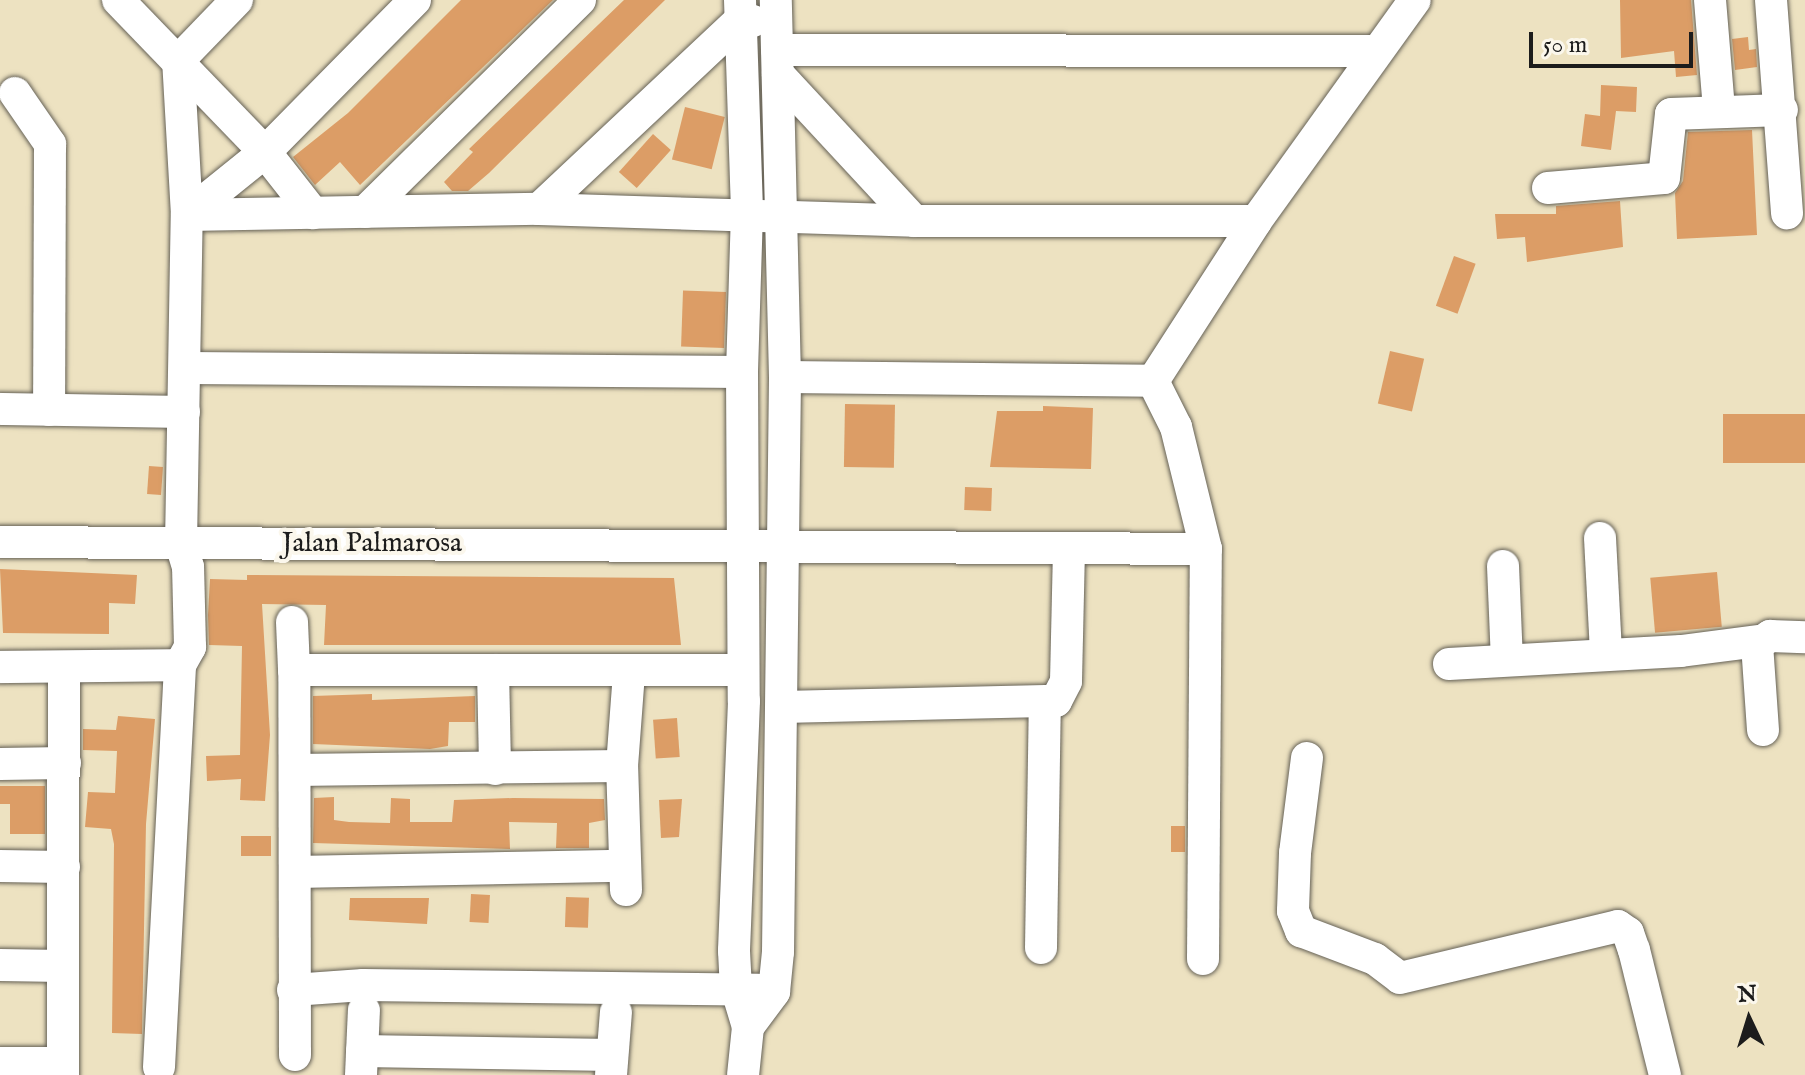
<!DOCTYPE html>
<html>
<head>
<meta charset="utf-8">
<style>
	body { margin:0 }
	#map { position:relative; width:1805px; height:1075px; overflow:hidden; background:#ede2c1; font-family:"IM FELL English",serif }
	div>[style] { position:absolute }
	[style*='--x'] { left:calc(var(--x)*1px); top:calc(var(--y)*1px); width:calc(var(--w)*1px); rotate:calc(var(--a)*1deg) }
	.building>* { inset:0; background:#dc9d66; transform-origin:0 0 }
	.roads { filter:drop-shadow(0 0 2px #656156) drop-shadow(0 0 2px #656156) }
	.minor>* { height:32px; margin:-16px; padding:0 16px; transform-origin:16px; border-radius:16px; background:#fff }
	span { translate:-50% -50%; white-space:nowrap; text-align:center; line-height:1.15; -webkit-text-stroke:8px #fbf7ec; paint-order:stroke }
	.street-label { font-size:28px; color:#1c1c1c }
	.north { position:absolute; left:1709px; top:979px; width:80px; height:80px; -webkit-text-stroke:6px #fbf7ec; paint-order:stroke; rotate:356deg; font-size:22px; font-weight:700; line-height:32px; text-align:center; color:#1c1c1c }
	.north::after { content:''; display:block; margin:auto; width:28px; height:36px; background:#1c1c1c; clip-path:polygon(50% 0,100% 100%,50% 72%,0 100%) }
	.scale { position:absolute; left:1529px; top:32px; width:164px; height:36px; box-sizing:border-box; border:4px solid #1c1c1c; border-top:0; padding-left:10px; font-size:24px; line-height:28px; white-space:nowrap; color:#1c1c1c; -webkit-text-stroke:6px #fbf7ec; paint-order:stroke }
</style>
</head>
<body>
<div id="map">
	<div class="building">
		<i style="clip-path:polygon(461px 0,553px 0,360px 185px,340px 162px,315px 185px,293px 157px,348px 113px)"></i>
		<i style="clip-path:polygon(624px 0,665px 0,489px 173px,468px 191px,452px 191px,444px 182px,473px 152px,469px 149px)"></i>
		<i style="clip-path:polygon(1620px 0,1691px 0,1697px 75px,1676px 77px,1674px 51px,1621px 58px)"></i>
		<i style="clip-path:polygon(1748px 37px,1749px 50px,1756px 49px,1757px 67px,1735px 70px,1732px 39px)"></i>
		<i style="clip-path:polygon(1601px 85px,1637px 87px,1636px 112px,1616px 111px,1611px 150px,1581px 146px,1585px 114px,1600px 116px)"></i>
		<i style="left:685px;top:107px;width:41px;height:54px;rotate:14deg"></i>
		<i style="clip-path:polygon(1752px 130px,1757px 235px,1677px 239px,1675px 193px,1683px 181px,1688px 132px)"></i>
		<i style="left:653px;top:134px;width:24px;height:51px;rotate:42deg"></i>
		<i style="clip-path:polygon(1620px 201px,1623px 247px,1527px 262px,1525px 237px,1497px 239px,1495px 214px,1556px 214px,1556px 206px)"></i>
		<i style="left:1454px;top:256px;width:23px;height:53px;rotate:20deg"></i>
		<i style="left:726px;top:292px;width:56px;height:43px;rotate:92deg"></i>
		<i style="left:1390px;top:351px;width:35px;height:54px;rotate:13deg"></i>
		<i style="left:845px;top:404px;width:50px;height:63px;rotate:1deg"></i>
		<i style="clip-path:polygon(1043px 406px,1093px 408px,1091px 469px,990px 467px,997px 411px,1043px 411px)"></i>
		<i style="left:1805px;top:414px;width:49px;height:82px;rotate:90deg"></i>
		<i style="left:149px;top:466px;width:14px;height:28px;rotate:4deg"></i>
		<i style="left:965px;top:487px;width:27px;height:23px;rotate:2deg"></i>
		<i style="clip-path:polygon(0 569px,137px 575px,135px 604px,109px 603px,109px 634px,3px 633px)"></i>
		<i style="left:1717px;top:572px;width:55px;height:67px;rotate:85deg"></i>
		<i style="clip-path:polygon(247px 575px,674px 578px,681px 645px,324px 645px,326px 605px,262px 604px,270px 735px,265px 801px,240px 800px,241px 779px,207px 781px,206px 756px,240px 755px,242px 646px,209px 645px,208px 615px,210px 579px,247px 580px)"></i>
		<i style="clip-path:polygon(372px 694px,372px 700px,475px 696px,475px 722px,449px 722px,448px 746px,430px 749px,313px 744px,313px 696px)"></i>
		<i style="clip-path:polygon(118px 716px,155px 719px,146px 824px,142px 1034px,112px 1033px,114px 844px,111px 829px,85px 827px,88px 792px,115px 793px,117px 751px,83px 750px,83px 729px,116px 730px)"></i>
		<i style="left:677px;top:718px;width:39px;height:24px;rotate:86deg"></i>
		<i style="clip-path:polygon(0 786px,45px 786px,45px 834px,10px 834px,10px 804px,0 804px)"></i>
		<i style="clip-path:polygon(334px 797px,334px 820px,349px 822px,390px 823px,391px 798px,410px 799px,410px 822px,452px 822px,454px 800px,513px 798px,604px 799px,605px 820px,589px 823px,589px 848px,556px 848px,557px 823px,509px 822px,510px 849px,313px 843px,314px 798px)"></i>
		<i style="clip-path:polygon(682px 799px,679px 837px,661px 838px,659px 800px)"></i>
		<i style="left:1171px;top:826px;width:14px;height:26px"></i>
		<i style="left:241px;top:836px;width:30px;height:20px"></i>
		<i style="left:471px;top:894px;width:19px;height:28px;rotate:3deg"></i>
		<i style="left:566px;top:897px;width:23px;height:30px;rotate:2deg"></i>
		<i style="clip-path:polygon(350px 898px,429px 898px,427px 924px,349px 920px)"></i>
	</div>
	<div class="roads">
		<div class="minor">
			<i style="--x:118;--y:0;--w:211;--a:46"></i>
			<i style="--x:265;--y:152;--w:78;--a:51.8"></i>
			<i style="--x:415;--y:0;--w:214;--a:134.6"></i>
			<i style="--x:265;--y:152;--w:100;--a:141.1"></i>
			<i style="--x:187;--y:215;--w:352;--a:-1"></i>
			<i style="--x:539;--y:209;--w:375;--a:1.8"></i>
			<i style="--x:914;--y:221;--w:342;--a:0"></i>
			<i style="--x:740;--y:0;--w:212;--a:88.1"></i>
			<i style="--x:747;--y:212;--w:160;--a:91.8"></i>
			<i style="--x:742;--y:372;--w:329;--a:89.7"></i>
			<i style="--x:744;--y:701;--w:250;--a:92.3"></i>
			<i style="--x:734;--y:951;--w:36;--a:87"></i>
			<i style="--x:736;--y:987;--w:42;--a:73.3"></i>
			<i style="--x:748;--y:1027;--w:48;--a:95.9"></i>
			<i style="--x:1710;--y:0;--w:110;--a:85.3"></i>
			<i style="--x:1771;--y:0;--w:214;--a:85.7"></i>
			<i style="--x:777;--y:50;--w:596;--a:0.1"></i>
			<i style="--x:778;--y:74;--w:200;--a:47.2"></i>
			<i style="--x:15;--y:93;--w:62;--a:55.5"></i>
			<i style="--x:50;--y:144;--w:266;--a:90.2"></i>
			<i style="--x:1548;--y:188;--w:116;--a:-4.9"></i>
			<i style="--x:1664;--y:178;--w:64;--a:-83.8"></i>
			<i style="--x:1671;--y:114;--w:111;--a:-2.1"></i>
			<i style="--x:539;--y:209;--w:274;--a:-43.2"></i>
			<i style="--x:739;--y:21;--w:14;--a:0"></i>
			<i style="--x:365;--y:212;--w:302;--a:-44.6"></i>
			<i style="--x:186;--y:368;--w:556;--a:0.41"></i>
			<i style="--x:785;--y:377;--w:368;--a:0.6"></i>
			<i style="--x:0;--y:409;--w:184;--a:0.9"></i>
			<i style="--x:1600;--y:538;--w:115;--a:87"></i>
			<i style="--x:0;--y:542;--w:1206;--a:0.33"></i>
			<i style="--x:1503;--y:566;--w:94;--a:87.6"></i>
			<i style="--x:292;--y:622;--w:48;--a:87.6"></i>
			<i style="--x:1449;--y:664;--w:232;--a:-3.2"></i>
			<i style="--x:1681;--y:651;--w:79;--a:-7.3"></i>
			<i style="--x:0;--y:667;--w:180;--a:-0.6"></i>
			<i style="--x:493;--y:670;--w:99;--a:88.8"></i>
			<i style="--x:782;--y:707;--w:274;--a:-1.3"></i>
			<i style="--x:1056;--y:701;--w:22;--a:-63"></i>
			<i style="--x:1066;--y:681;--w:129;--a:-88.7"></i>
			<i style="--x:1763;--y:730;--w:85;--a:-94"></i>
			<i style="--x:1757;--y:645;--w:16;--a:-35"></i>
			<i style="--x:1770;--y:636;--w:35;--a:2"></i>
			<i style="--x:1307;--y:758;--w:96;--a:97.2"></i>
			<i style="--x:1295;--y:853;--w:58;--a:92"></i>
			<i style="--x:1293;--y:911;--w:22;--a:68"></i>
			<i style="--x:1301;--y:931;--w:79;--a:20.7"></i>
			<i style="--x:1375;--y:959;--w:31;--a:37"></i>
			<i style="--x:1400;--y:978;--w:224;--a:-13.4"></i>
			<i style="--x:1618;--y:926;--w:12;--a:35"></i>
			<i style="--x:1628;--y:933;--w:18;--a:71"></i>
			<i style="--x:1634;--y:950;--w:129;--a:76.1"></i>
			<i style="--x:0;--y:764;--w:65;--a:-0.9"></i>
			<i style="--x:295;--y:770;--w:327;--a:-0.7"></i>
			<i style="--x:0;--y:866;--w:64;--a:0.9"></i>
			<i style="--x:295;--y:872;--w:327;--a:-1.1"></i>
			<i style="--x:626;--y:890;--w:124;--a:-91.8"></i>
			<i style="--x:622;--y:766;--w:94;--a:-85.7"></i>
			<i style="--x:1041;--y:948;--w:244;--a:-89.1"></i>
			<i style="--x:1203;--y:959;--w:410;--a:-89.6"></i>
			<i style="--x:1206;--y:549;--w:126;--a:-103.8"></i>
			<i style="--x:1176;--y:427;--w:51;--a:-116.6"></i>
			<i style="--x:1153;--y:381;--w:190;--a:-57.2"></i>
			<i style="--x:1256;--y:221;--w:272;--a:-54.3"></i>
			<i style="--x:0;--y:965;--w:63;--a:0.9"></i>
			<i style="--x:293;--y:990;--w:70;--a:-4.1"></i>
			<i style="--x:363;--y:985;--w:395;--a:0.7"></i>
			<i style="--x:748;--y:1027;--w:44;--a:-53.4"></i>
			<i style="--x:774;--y:992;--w:40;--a:-84.3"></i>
			<i style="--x:778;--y:952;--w:575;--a:-89.3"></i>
			<i style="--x:785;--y:377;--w:377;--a:-91.4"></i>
			<i style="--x:362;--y:1051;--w:250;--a:0.9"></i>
			<i style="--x:295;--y:1055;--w:385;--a:-90.1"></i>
			<i style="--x:294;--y:670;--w:449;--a:0"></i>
			<i style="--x:0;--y:1063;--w:63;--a:0"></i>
			<i style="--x:159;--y:1067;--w:403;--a:-87"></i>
			<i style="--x:180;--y:665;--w:21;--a:-61"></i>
			<i style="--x:190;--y:647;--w:80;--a:-91.4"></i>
			<i style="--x:188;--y:567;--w:24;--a:-107"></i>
			<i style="--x:181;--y:544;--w:329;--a:-89"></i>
			<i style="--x:187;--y:215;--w:154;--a:-93.3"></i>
			<i style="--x:178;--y:61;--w:85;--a:-46"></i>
			<i style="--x:63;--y:1075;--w:408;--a:-89.9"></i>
			<i style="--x:361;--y:1075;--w:65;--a:-87.4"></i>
			<i style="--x:611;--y:1075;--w:63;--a:-85.5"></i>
		</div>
	</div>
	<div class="street-label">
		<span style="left:372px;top:544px">Jalan Palmarosa</span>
	</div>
	<div class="north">N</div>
	<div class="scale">50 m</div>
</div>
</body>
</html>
